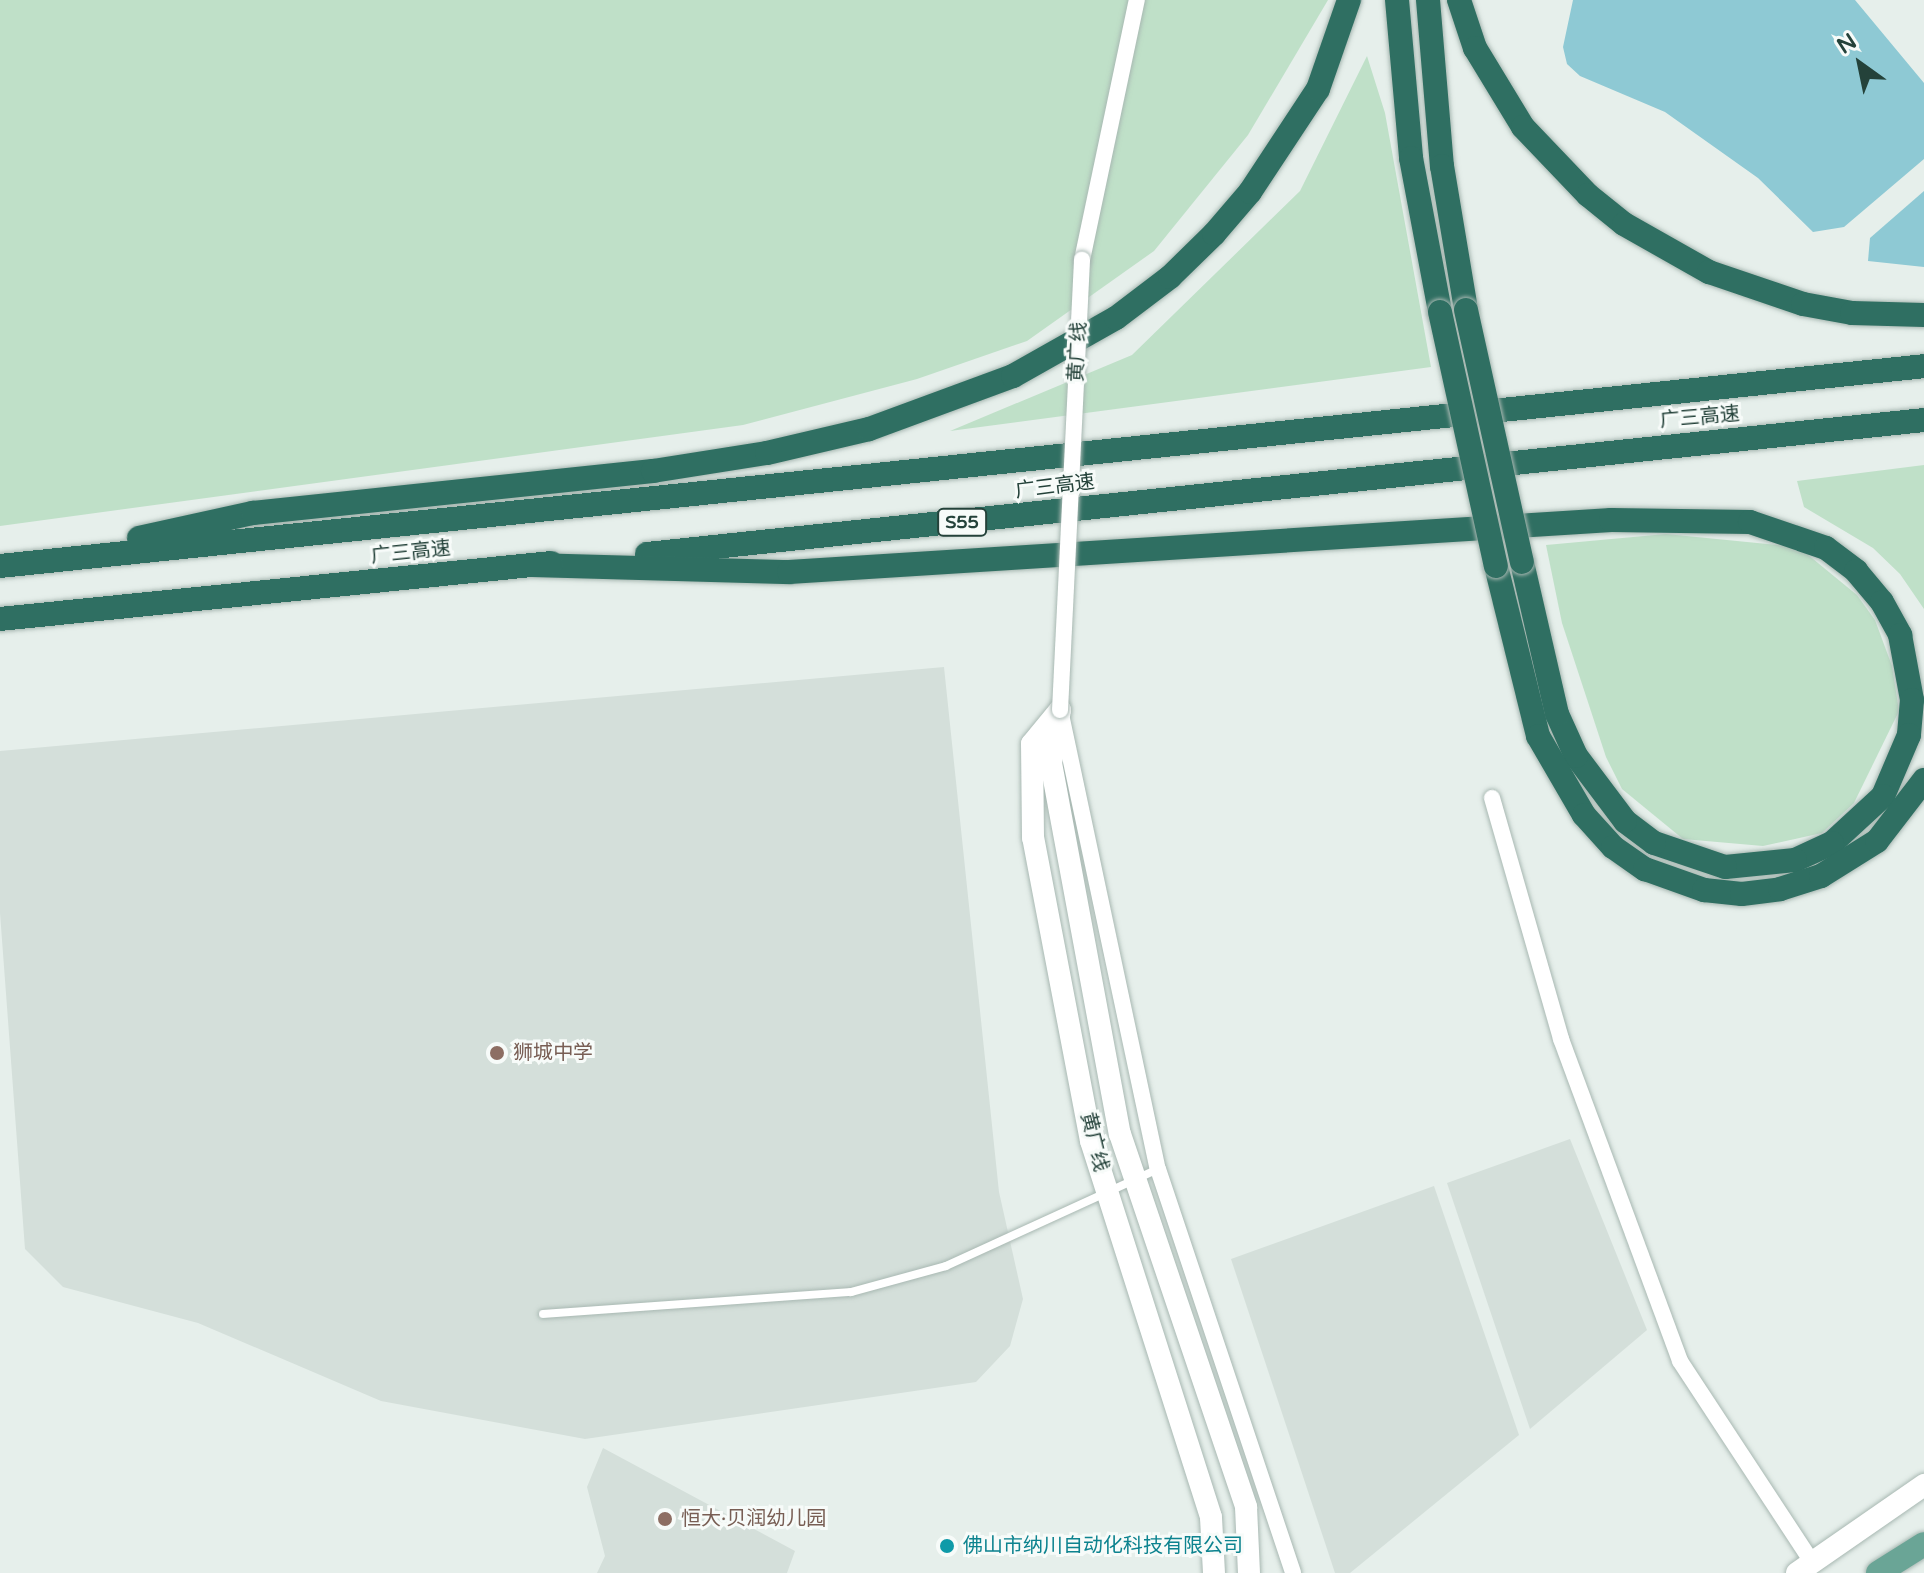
<!DOCTYPE html>
<html>
<head>
<meta charset="utf-8">
<style>
	body { margin:0 }
	#map { position:relative; width:1924px; height:1573px; overflow:hidden; background:#e6efeb; font-family:"Varela Round","Noto Sans SC",sans-serif }
	div>[style] { position:absolute }
	[style*='--x'] { left:calc(var(--x)*1px); top:calc(var(--y)*1px); width:calc(var(--w)*1px); rotate:calc(var(--a)*1deg) }
	.built>* { inset:0; background:#d4dfda }
	.green>* { inset:0; background:#bfe0c8 }
	.water>* { inset:0; background:#8ec9d4 }
	.roads { filter:drop-shadow(0 0 2px #a8b8b2) drop-shadow(0 0 2px #a8b8b2) }
	.lane>* { height:8px; margin:-4px; padding:0 4px; transform-origin:4px; border-radius:4px; background:#fff }
	.street>* { height:16px; margin:-8px; padding:0 8px; transform-origin:8px; border-radius:8px; background:#fff }
	.secondary>* { height:22px; margin:-11px; padding:0 11px; transform-origin:11px; border-radius:11px; background:#fff }
	.primary>* { height:24px; margin:-12px; padding:0 12px; transform-origin:12px; border-radius:12px; background:#6aa596 }
	.highway>* { height:24px; margin:-12px; padding:0 12px; transform-origin:12px; border-radius:12px; background:#2f6f62 }
	.bridges { filter:drop-shadow(0 0 2px #a8b8b2) drop-shadow(0 0 2px #a8b8b2) }
	.street-bridge>* { height:16px; margin:-8px; padding:0 8px; transform-origin:8px; border-radius:8px; background:#fff }
	.highway-bridge>* { height:24px; margin:-12px; padding:0 12px; transform-origin:12px; border-radius:12px; background:#2f6f62 }
	.dots>* { width:22px; height:22px; translate:-50% -50%; box-sizing:border-box; border:4px solid #f7fbf9; border-radius:50% }
	span { translate:-50% -50%; white-space:nowrap; text-align:center; line-height:1.15; -webkit-text-stroke:6px #f7fbf9; paint-order:stroke }
	.shield-label span { padding:2px 6px; background:#f7fbf9; border:2px solid; border-radius:6px; -webkit-text-stroke-width:0 }
	.shield-label { font-size:18px; color:#24423a; font-weight:700 }
	.street-label { font-size:20px; color:#24423a }
	.education-label { font-size:20px; color:#785e54 }
	.left { translate:0 -50%; text-align:left }
	.culture-label { font-size:20px; color:#0d838f }
	.north { position:absolute; left:1820px; top:24px; width:80px; height:80px; -webkit-text-stroke:6px #f7fbf9; paint-order:stroke; rotate:327deg; font-size:22px; font-weight:700; line-height:32px; text-align:center; color:#24423a }
	.north::after { content:''; display:block; margin:auto; width:28px; height:36px; background:#24423a; clip-path:polygon(50% 0,100% 100%,50% 72%,0 100%) }
</style>
</head>
<body>
<div id="map">
	<div class="built">
		<i style="clip-path:polygon(944px 667px,999px 1192px,1023px 1299px,1010px 1346px,976px 1382px,585px 1439px,381px 1401px,198px 1323px,63px 1287px,25px 1249px,0 913px,0 751px)"></i>
		<i style="clip-path:polygon(1570px 1139px,1647px 1330px,1530px 1429px,1447px 1183px)"></i>
		<i style="clip-path:polygon(1434px 1186px,1519px 1435px,1350px 1573px,1335px 1573px,1231px 1259px)"></i>
		<i style="clip-path:polygon(603px 1448px,795px 1551px,787px 1573px,597px 1573px,605px 1556px,587px 1487px)"></i>
	</div>
	<div class="green">
		<i style="clip-path:polygon(0 0,1328px 0,1248px 135px,1154px 251px,1027px 341px,917px 379px,743px 425px,0 526px)"></i>
		<i style="clip-path:polygon(1367px 56px,1385px 113px,1431px 367px,950px 431px,1132px 355px,1300px 191px)"></i>
		<i style="clip-path:polygon(1924px 465px,1924px 609px,1900px 574px,1873px 548px,1804px 507px,1797px 481px)"></i>
		<i style="clip-path:polygon(1666px 534px,1787px 546px,1807px 554px,1857px 595px,1875px 620px,1892px 666px,1899px 711px,1854px 803px,1822px 833px,1763px 846px,1683px 839px,1622px 789px,1606px 757px,1562px 623px,1546px 545px)"></i>
	</div>
	<div class="water">
		<i style="clip-path:polygon(1573px 0,1855px 0,1924px 83px,1924px 159px,1844px 227px,1813px 232px,1758px 178px,1665px 112px,1580px 76px,1567px 64px,1563px 47px)"></i>
		<i style="clip-path:polygon(1924px 191px,1924px 267px,1868px 261px,1870px 238px)"></i>
	</div>
	<div class="roads">
		<div class="lane">
			<i style="--x:543;--y:1314;--w:309;--a:-4.1"></i>
			<i style="--x:851;--y:1292;--w:98;--a:-15.3"></i>
			<i style="--x:946;--y:1266;--w:233;--a:-24.6"></i>
		</div>
		<div class="street">
			<i style="--x:1082;--y:260;--w:266;--a:-78.1"></i>
			<i style="--x:1062;--y:719;--w:460;--a:78"></i>
			<i style="--x:1158;--y:1169;--w:426;--a:71.5"></i>
			<i style="--x:1492;--y:798;--w:251;--a:74"></i>
			<i style="--x:1561;--y:1039;--w:343;--a:69.7"></i>
			<i style="--x:1680;--y:1361;--w:240;--a:56.7"></i>
		</div>
		<div class="secondary">
			<i style="--x:1214;--y:1573;--w:56;--a:-93.1"></i>
			<i style="--x:1211;--y:1517;--w:395;--a:-107.7"></i>
			<i style="--x:1091;--y:1141;--w:309;--a:-100.8"></i>
			<i style="--x:1033;--y:838;--w:94;--a:-90.6"></i>
			<i style="--x:1032;--y:744;--w:44;--a:-50.5"></i>
			<i style="--x:1060;--y:710;--w:54;--a:99.6"></i>
			<i style="--x:1051;--y:763;--w:377;--a:79.5"></i>
			<i style="--x:1120;--y:1134;--w:394;--a:71.3"></i>
			<i style="--x:1246;--y:1507;--w:66;--a:87.4"></i>
			<i style="--x:1797;--y:1573;--w:155;--a:-34.7"></i>
		</div>
		<div class="primary">
			<i style="--x:1878;--y:1573;--w:54;--a:-32.2"></i>
		</div>
		<div class="highway">
			<i style="--x:1397;--y:0;--w:159;--a:84.9"></i>
			<i style="--x:1411;--y:158;--w:157;--a:79.3"></i>
			<i style="--x:1428;--y:0;--w:167;--a:85.2"></i>
			<i style="--x:1442;--y:166;--w:146;--a:80.5"></i>
			<i style="--x:1459;--y:0;--w:51;--a:71.6"></i>
			<i style="--x:1475;--y:48;--w:92;--a:58.7"></i>
			<i style="--x:1523;--y:127;--w:94;--a:46.3"></i>
			<i style="--x:1588;--y:195;--w:46;--a:38.9"></i>
			<i style="--x:1624;--y:224;--w:98;--a:29.5"></i>
			<i style="--x:1709;--y:272;--w:99;--a:18.8"></i>
			<i style="--x:1803;--y:304;--w:50;--a:10.4"></i>
			<i style="--x:1852;--y:313;--w:72;--a:1.6"></i>
			<i style="--x:139;--y:538;--w:117;--a:-12.4"></i>
			<i style="--x:253;--y:513;--w:402;--a:-6"></i>
			<i style="--x:653;--y:471;--w:115;--a:-9"></i>
			<i style="--x:767;--y:453;--w:105;--a:-13.2"></i>
			<i style="--x:869;--y:429;--w:153;--a:-20.2"></i>
			<i style="--x:1013;--y:376;--w:118;--a:-29.4"></i>
			<i style="--x:1116;--y:318;--w:68;--a:-37.2"></i>
			<i style="--x:1170;--y:277;--w:62;--a:-44.3"></i>
			<i style="--x:1214;--y:234;--w:55;--a:-49.4"></i>
			<i style="--x:1250;--y:192;--w:123;--a:-56.6"></i>
			<i style="--x:1318;--y:89;--w:94;--a:-70.8"></i>
			<i style="--x:647;--y:554;--w:1284;--a:-5.99"></i>
			<i style="--x:535;--y:565;--w:254;--a:1.6"></i>
			<i style="--x:789;--y:572;--w:824;--a:-3.62"></i>
			<i style="--x:1611;--y:520;--w:139;--a:0.8"></i>
			<i style="--x:1750;--y:522;--w:80;--a:18.9"></i>
			<i style="--x:1826;--y:548;--w:38;--a:37"></i>
			<i style="--x:1856;--y:571;--w:40;--a:50"></i>
			<i style="--x:1882;--y:602;--w:38;--a:61"></i>
			<i style="--x:1900;--y:635;--w:66;--a:79.5"></i>
			<i style="--x:1912;--y:700;--w:35;--a:95"></i>
			<i style="--x:1909;--y:735;--w:66;--a:113.1"></i>
			<i style="--x:1883;--y:796;--w:69;--a:137.3"></i>
			<i style="--x:1832;--y:843;--w:41;--a:155.3"></i>
			<i style="--x:1795;--y:860;--w:70;--a:174.3"></i>
			<i style="--x:1725;--y:867;--w:75;--a:-161.3"></i>
			<i style="--x:1654;--y:843;--w:36;--a:-143"></i>
			<i style="--x:1625;--y:821;--w:81;--a:-127"></i>
			<i style="--x:1576;--y:756;--w:46;--a:-114.3"></i>
			<i style="--x:1557;--y:714;--w:156;--a:-103"></i>
			<i style="--x:0;--y:566;--w:1934;--a:-5.93"></i>
			<i style="--x:1496;--y:566;--w:175;--a:76.1"></i>
			<i style="--x:1538;--y:736;--w:91;--a:59.8"></i>
			<i style="--x:1584;--y:815;--w:43;--a:47.8"></i>
			<i style="--x:1613;--y:847;--w:39;--a:35"></i>
			<i style="--x:1645;--y:869;--w:63;--a:19.6"></i>
			<i style="--x:1704;--y:890;--w:38;--a:6"></i>
			<i style="--x:1742;--y:894;--w:38;--a:-7"></i>
			<i style="--x:1780;--y:889;--w:43;--a:-17.6"></i>
			<i style="--x:1821;--y:876;--w:66;--a:-32"></i>
			<i style="--x:1877;--y:841;--w:77;--a:-52.4"></i>
			<i style="--x:0;--y:619;--w:554;--a:-5.8"></i>
		</div>
	</div>
	<div class="bridges">
		<div class="street-bridge">
			<i style="--x:1060;--y:710;--w:451;--a:-87.2"></i>
		</div>
		<div class="highway-bridge">
			<i style="--x:1466;--y:310;--w:258;--a:77.5"></i>
			<i style="--x:1440;--y:312;--w:260;--a:77.6"></i>
		</div>
	</div>
	<div class="dots">
		<i style="left:497px;top:1053px;background:#8d6e63"></i>
		<i style="left:665px;top:1519px;background:#8d6e63"></i>
		<i style="left:947px;top:1546px;background:#0f9aa8"></i>
	</div>
	<div class="shield-label">
		<span style="left:962px;top:522px">S55</span>
	</div>
	<div class="street-label">
		<span style="left:1078px;top:352px;rotate:-87deg">黄广线</span>
		<span style="left:1700px;top:418px;rotate:-5deg">广三高速</span>
		<span style="left:1055px;top:487px;rotate:-7deg">广三高速</span>
		<span style="left:411px;top:553px;rotate:-6deg">广三高速</span>
		<span style="left:1094px;top:1142px;rotate:76deg">黄广线</span>
	</div>
	<div class="education-label">
		<span class="left" style="left:513px;top:1053px">狮城中学</span>
		<span class="left" style="left:681px;top:1519px">恒大·贝润幼儿园</span>
	</div>
	<div class="culture-label">
		<span class="left" style="left:963px;top:1546px">佛山市纳川自动化科技有限公司</span>
	</div>
	<div class="north">N</div>
</div>
</body>
</html>
